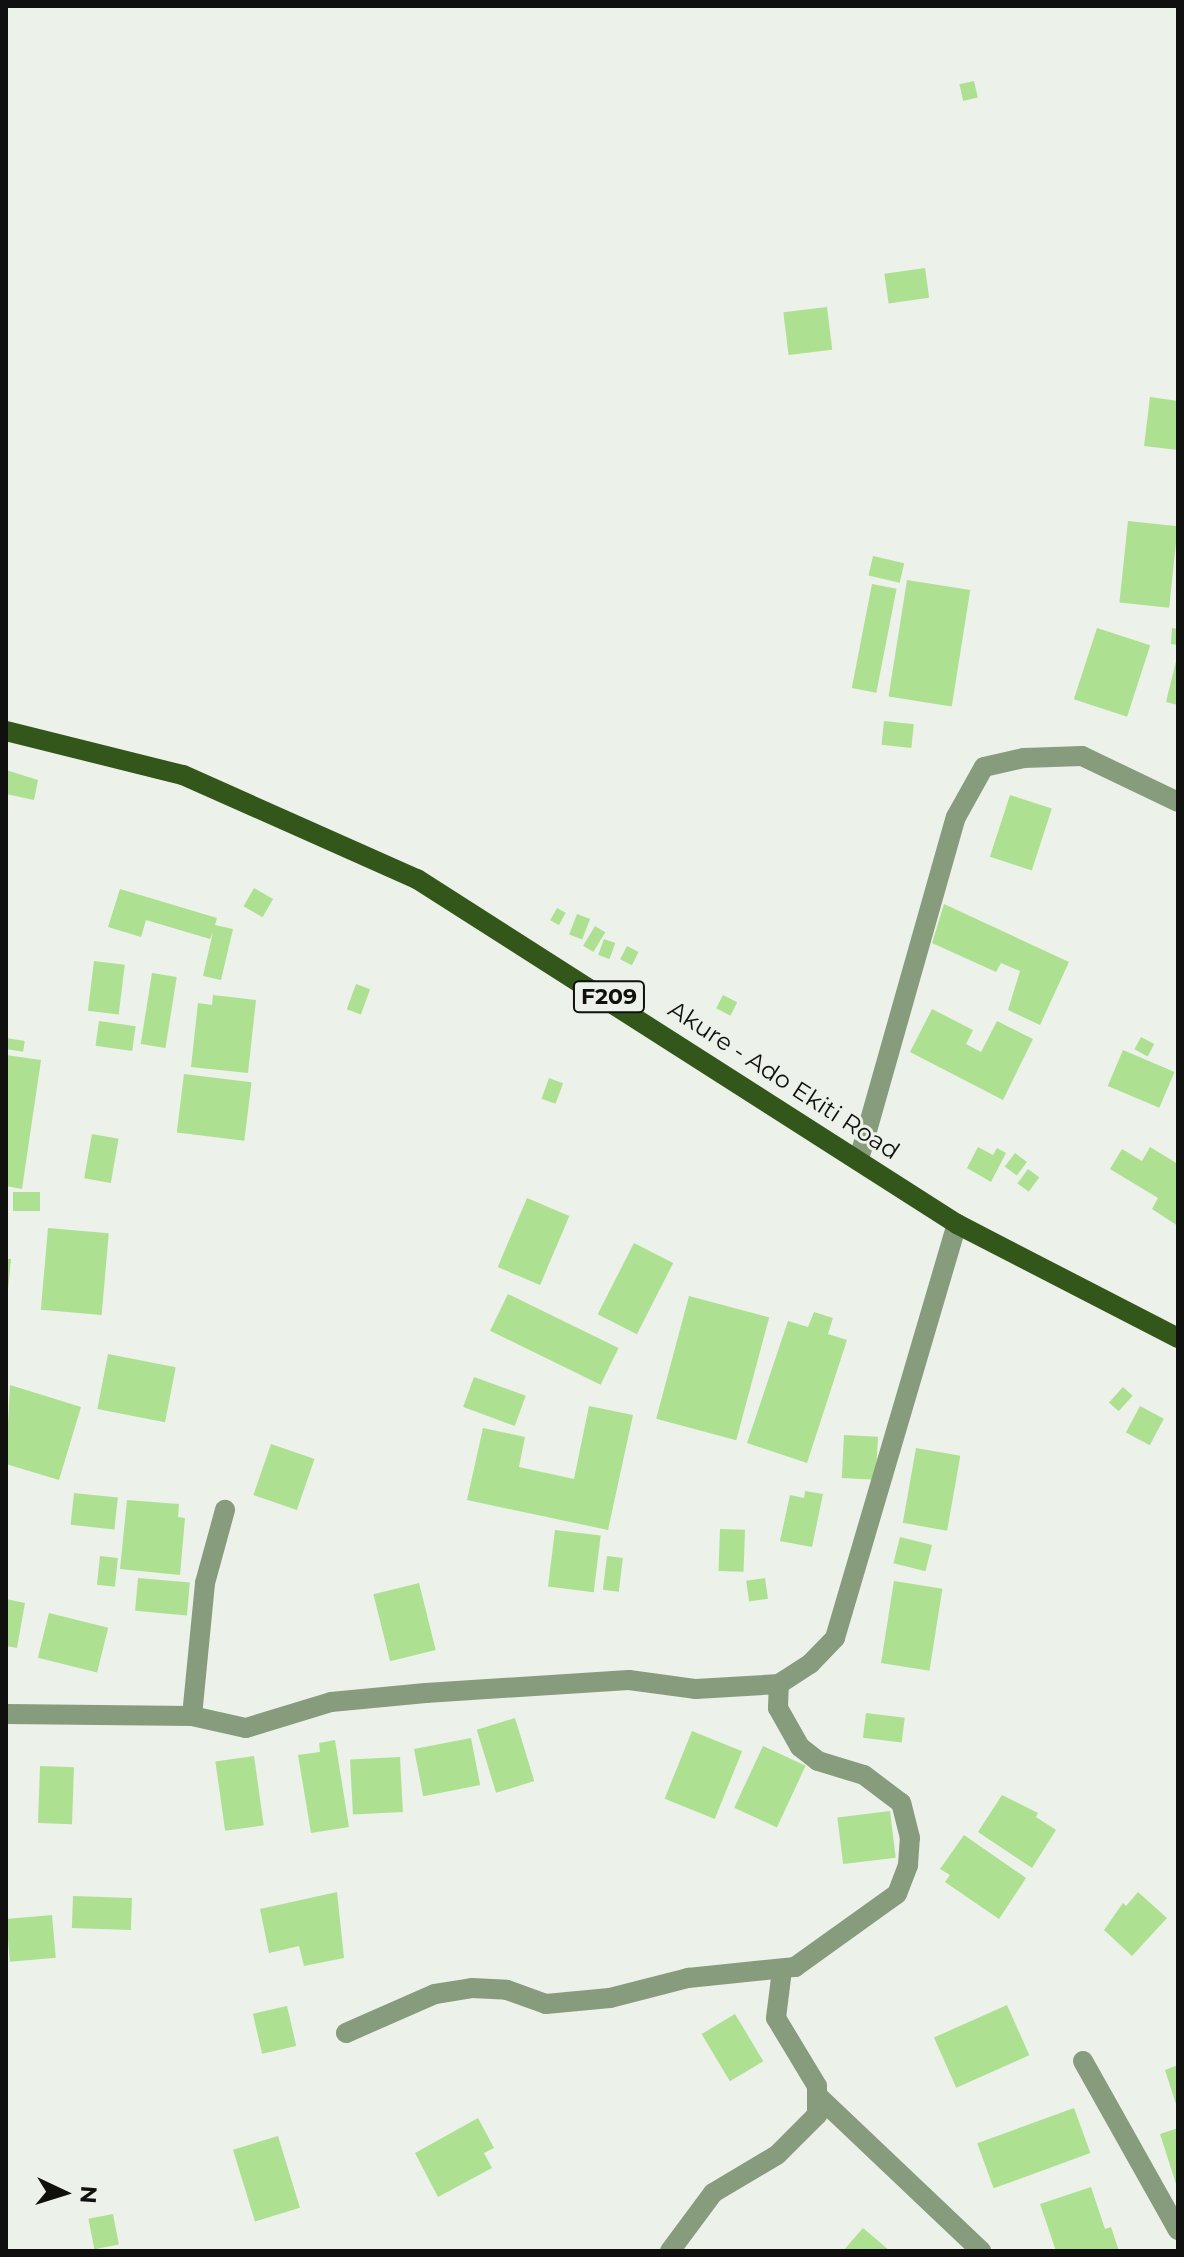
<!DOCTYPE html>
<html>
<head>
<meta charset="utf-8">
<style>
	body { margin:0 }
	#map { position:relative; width:1184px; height:2257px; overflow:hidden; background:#ecf1e9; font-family:Montserrat,sans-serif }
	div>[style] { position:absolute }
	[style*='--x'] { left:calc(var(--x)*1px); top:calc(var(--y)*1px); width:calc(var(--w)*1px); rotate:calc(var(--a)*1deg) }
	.building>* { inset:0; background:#aee092; transform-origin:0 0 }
	.street>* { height:20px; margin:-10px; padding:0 10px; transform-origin:10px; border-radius:10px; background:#879c7c }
	.primary>* { height:20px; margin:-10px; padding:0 10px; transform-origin:10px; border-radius:10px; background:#33571a }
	span { translate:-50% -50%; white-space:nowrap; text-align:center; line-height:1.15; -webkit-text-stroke:6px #ecf1e9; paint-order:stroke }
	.shield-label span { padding:2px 6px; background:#ecf1e9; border:2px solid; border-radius:6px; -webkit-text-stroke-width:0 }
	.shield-label { font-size:22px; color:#10110f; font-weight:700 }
	.street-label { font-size:24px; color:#10110f }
	.frame { position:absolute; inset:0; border:8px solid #10110f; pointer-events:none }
	.north { position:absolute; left:24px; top:2153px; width:80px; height:80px; -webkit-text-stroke:6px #ecf1e9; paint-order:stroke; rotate:94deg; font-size:22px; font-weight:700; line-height:32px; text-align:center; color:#10110f }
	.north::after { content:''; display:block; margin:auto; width:28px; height:36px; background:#10110f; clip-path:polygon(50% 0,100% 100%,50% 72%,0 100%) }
</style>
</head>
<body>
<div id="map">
	<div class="building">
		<i style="left:974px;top:81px;width:17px;height:15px;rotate:77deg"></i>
		<i style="left:925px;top:268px;width:30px;height:41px;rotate:82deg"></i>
		<i style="left:827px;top:307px;width:43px;height:44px;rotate:83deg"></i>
		<i style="clip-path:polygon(1150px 397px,1178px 401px,1178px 450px,1144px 446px)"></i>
		<i style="left:1128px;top:521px;width:50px;height:82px;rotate:6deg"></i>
		<i style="left:873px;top:556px;width:32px;height:20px;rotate:13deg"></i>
		<i style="left:907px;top:580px;width:64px;height:118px;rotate:9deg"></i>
		<i style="left:872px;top:584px;width:25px;height:106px;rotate:11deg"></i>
		<i style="left:1097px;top:628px;width:56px;height:75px;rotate:18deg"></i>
		<i style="clip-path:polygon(1172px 628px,1178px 629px,1178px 645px,1171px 644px)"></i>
		<i style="clip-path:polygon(1178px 653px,1178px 705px,1166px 702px)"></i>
		<i style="left:884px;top:721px;width:30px;height:24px;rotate:6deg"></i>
		<i style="clip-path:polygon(6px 770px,38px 780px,34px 800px,6px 794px)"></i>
		<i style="left:1010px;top:795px;width:44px;height:65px;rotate:18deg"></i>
		<i style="left:254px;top:888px;width:22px;height:21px;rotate:30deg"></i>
		<i style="clip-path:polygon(120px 889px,217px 918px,215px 925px,233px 929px,221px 980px,203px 976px,213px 932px,210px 939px,146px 920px,141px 937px,108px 927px)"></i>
		<i style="clip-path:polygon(944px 904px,1069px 962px,1040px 1025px,1008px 1010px,1020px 971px,1001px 963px,996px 972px,932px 943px)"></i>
		<i style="left:557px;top:908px;width:10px;height:14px;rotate:29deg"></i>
		<i style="left:577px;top:914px;width:14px;height:22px;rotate:21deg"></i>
		<i style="left:595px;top:926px;width:12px;height:23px;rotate:31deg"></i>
		<i style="left:604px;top:939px;width:12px;height:17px;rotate:20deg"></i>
		<i style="left:627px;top:946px;width:13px;height:15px;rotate:27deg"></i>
		<i style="left:94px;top:961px;width:31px;height:50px;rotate:7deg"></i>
		<i style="left:152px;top:973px;width:25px;height:72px;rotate:9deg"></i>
		<i style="left:356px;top:984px;width:15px;height:27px;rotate:20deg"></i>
		<i style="clip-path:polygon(213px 995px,256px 1000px,248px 1073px,191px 1067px,198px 1003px,212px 1005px)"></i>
		<i style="left:723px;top:995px;width:16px;height:15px;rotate:27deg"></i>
		<i style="clip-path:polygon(932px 1009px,973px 1030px,966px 1044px,981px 1052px,997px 1021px,1033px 1039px,1003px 1100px,910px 1052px)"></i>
		<i style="left:99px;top:1021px;width:37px;height:25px;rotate:8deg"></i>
		<i style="left:1141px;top:1037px;width:15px;height:14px;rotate:28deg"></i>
		<i style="left:6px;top:1038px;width:19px;height:11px;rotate:9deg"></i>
		<i style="left:1123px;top:1050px;width:56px;height:39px;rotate:23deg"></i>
		<i style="clip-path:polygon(6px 1055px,41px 1060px,22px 1189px,6px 1186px)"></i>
		<i style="left:184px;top:1074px;width:68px;height:59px;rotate:7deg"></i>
		<i style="left:549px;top:1078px;width:15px;height:22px;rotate:20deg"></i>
		<i style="left:92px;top:1134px;width:27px;height:45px;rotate:10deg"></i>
		<i style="clip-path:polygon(978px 1147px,993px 1155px,997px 1148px,1006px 1153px,991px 1182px,967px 1168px)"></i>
		<i style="clip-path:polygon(1150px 1147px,1178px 1164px,1178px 1226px,1152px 1209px,1158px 1198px,1110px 1169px,1122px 1149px,1142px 1161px)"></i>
		<i style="left:1015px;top:1153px;width:15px;height:17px;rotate:37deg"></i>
		<i style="left:1028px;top:1169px;width:14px;height:18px;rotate:36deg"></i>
		<i style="left:13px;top:1192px;width:27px;height:19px"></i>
		<i style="left:527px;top:1198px;width:46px;height:75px;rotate:23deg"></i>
		<i style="left:48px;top:1228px;width:61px;height:82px;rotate:5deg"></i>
		<i style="left:634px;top:1243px;width:44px;height:80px;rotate:27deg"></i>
		<i style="clip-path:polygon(6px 1259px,11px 1259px,8px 1289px,6px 1289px)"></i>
		<i style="left:508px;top:1294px;width:123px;height:41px;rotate:26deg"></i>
		<i style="left:689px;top:1296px;width:83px;height:127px;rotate:15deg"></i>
		<i style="clip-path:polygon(814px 1312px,833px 1318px,828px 1334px,847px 1340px,807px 1463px,747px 1443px,788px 1321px,808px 1327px)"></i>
		<i style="left:108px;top:1354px;width:69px;height:56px;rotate:11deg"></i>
		<i style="left:474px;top:1377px;width:55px;height:32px;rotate:20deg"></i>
		<i style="clip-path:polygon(10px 1385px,81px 1407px,59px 1480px,6px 1464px)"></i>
		<i style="left:1123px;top:1387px;width:13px;height:21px;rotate:42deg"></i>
		<i style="clip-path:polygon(589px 1406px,633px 1415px,608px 1530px,467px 1500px,483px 1428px,525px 1437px,519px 1467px,574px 1479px)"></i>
		<i style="left:1140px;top:1406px;width:27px;height:30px;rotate:28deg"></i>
		<i style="left:844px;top:1435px;width:34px;height:43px;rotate:3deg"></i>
		<i style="left:271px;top:1444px;width:46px;height:54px;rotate:19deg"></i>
		<i style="left:916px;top:1448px;width:45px;height:76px;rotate:10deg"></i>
		<i style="clip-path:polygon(805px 1491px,823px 1494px,812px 1547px,780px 1541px,790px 1495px,804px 1498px)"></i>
		<i style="left:74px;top:1493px;width:44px;height:32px;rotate:6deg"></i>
		<i style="clip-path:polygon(127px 1500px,179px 1504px,178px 1517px,185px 1518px,180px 1575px,120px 1569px)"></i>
		<i style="left:720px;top:1529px;width:25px;height:42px;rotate:2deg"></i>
		<i style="left:555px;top:1530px;width:46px;height:57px;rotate:7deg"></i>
		<i style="left:900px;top:1537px;width:33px;height:27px;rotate:14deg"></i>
		<i style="left:100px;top:1556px;width:18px;height:29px;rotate:6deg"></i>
		<i style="left:607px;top:1556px;width:16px;height:34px;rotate:7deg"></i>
		<i style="left:138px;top:1578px;width:52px;height:33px;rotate:5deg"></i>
		<i style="left:765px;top:1578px;width:21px;height:19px;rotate:82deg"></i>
		<i style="left:894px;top:1581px;width:49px;height:83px;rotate:9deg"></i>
		<i style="left:419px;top:1583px;width:69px;height:47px;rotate:76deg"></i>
		<i style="clip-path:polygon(6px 1599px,25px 1603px,17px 1648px,6px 1646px)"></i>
		<i style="left:49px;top:1613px;width:61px;height:46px;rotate:14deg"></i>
		<i style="left:866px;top:1713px;width:39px;height:25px;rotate:7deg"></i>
		<i style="left:515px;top:1718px;width:66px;height:40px;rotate:73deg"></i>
		<i style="left:692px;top:1731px;width:54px;height:73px;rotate:22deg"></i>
		<i style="left:471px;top:1738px;width:48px;height:58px;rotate:79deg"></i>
		<i style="clip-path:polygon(335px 1740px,349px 1827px,311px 1833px,298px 1755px,320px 1752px,319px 1743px)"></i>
		<i style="left:763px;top:1746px;width:47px;height:68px;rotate:25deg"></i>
		<i style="left:254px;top:1756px;width:70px;height:39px;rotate:82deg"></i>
		<i style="left:400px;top:1757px;width:55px;height:50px;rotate:87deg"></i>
		<i style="left:40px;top:1766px;width:34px;height:57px;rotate:2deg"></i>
		<i style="clip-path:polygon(1002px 1795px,1038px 1813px,1036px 1817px,1056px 1830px,1032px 1868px,978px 1832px)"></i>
		<i style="left:890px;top:1811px;width:47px;height:53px;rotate:83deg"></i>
		<i style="clip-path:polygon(964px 1835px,1026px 1878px,999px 1919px,945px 1882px,950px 1875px,940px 1869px)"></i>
		<i style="clip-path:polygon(337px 1892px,344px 1958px,304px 1966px,299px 1946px,269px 1953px,260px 1909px)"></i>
		<i style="clip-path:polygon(1138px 1892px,1167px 1918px,1132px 1956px,1104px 1930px,1123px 1903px,1126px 1906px)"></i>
		<i style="left:73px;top:1896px;width:59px;height:32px;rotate:2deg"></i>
		<i style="left:52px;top:1915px;width:43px;height:46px;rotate:85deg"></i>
		<i style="left:1007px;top:2005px;width:55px;height:80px;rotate:66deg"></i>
		<i style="left:287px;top:2006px;width:41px;height:35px;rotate:77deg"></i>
		<i style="left:735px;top:2014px;width:55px;height:39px;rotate:59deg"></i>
		<i style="clip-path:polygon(1178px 2065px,1178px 2107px,1177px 2107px,1165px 2070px)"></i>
		<i style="left:1074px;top:2108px;width:48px;height:103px;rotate:70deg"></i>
		<i style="clip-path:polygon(478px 2118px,494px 2148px,484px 2153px,492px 2168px,438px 2197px,415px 2153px)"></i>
		<i style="clip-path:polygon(1178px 2128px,1178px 2187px,1177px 2187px,1160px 2134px)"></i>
		<i style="left:278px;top:2136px;width:75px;height:47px;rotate:73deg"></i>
		<i style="clip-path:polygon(1091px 2187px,1105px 2229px,1111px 2227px,1119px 2251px,1056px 2251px,1040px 2204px)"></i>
		<i style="left:113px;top:2214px;width:31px;height:25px;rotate:79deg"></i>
		<i style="clip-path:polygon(863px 2228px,890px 2251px,843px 2251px)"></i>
	</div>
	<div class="street">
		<i style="--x:859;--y:1159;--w:355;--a:-74.2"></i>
		<i style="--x:956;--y:817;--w:57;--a:-60.8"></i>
		<i style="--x:984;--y:767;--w:41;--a:-12.7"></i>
		<i style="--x:1024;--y:758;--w:58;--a:-2"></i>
		<i style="--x:1082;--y:756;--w:106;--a:25.6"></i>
		<i style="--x:6;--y:1714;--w:186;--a:0.6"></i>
		<i style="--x:192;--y:1716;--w:55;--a:12.5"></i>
		<i style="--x:246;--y:1728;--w:89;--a:-17"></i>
		<i style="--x:331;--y:1702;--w:95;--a:-5.4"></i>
		<i style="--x:426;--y:1693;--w:203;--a:-3.7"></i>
		<i style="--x:629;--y:1680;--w:68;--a:7.7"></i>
		<i style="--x:696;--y:1689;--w:83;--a:-3.4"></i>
		<i style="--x:779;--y:1684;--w:37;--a:-33"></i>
		<i style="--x:810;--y:1664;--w:36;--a:-46"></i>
		<i style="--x:835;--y:1638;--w:432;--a:-73.6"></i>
		<i style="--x:192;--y:1716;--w:134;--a:-84.4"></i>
		<i style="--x:205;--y:1583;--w:76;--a:-74.7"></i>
		<i style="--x:346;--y:2033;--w:97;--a:-23.7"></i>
		<i style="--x:435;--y:1994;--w:37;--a:-9"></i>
		<i style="--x:472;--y:1988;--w:35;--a:3"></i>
		<i style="--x:507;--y:1990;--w:41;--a:19.7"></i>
		<i style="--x:546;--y:2004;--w:64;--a:-5.4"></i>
		<i style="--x:610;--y:1998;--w:81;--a:-14.4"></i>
		<i style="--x:688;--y:1978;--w:108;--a:-5.9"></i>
		<i style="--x:795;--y:1967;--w:125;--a:-35.6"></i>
		<i style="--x:897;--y:1894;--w:31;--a:-69"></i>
		<i style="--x:908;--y:1865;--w:27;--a:-86"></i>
		<i style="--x:910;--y:1838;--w:36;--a:-104"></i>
		<i style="--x:901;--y:1803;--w:46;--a:-142.9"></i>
		<i style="--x:864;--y:1775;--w:48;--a:-163.1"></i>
		<i style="--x:818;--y:1761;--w:23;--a:-142"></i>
		<i style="--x:800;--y:1747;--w:45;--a:-119.4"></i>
		<i style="--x:778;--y:1708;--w:24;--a:-88"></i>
		<i style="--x:1083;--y:2061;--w:194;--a:60.7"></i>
		<i style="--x:819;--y:2097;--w:224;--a:43.5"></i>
		<i style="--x:670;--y:2251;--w:72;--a:-53.4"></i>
		<i style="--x:713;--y:2193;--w:74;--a:-30.7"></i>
		<i style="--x:777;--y:2155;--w:57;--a:-45"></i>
		<i style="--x:817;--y:2115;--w:29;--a:-90"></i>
		<i style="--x:817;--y:2086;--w:79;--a:-121.1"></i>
		<i style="--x:776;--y:2018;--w:48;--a:-82.9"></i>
	</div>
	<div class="primary">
		<i style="--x:6;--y:731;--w:182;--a:14"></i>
		<i style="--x:183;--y:775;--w:256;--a:24"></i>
		<i style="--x:417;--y:879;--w:641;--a:32.57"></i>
		<i style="--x:957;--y:1224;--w:249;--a:27.3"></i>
	</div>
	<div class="shield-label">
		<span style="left:609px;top:997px">F209</span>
	</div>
	<div class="street-label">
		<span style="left:784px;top:1080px;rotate:33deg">Akure - Ado Ekiti Road</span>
	</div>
	<div class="frame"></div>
	<div class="north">N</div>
</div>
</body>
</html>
